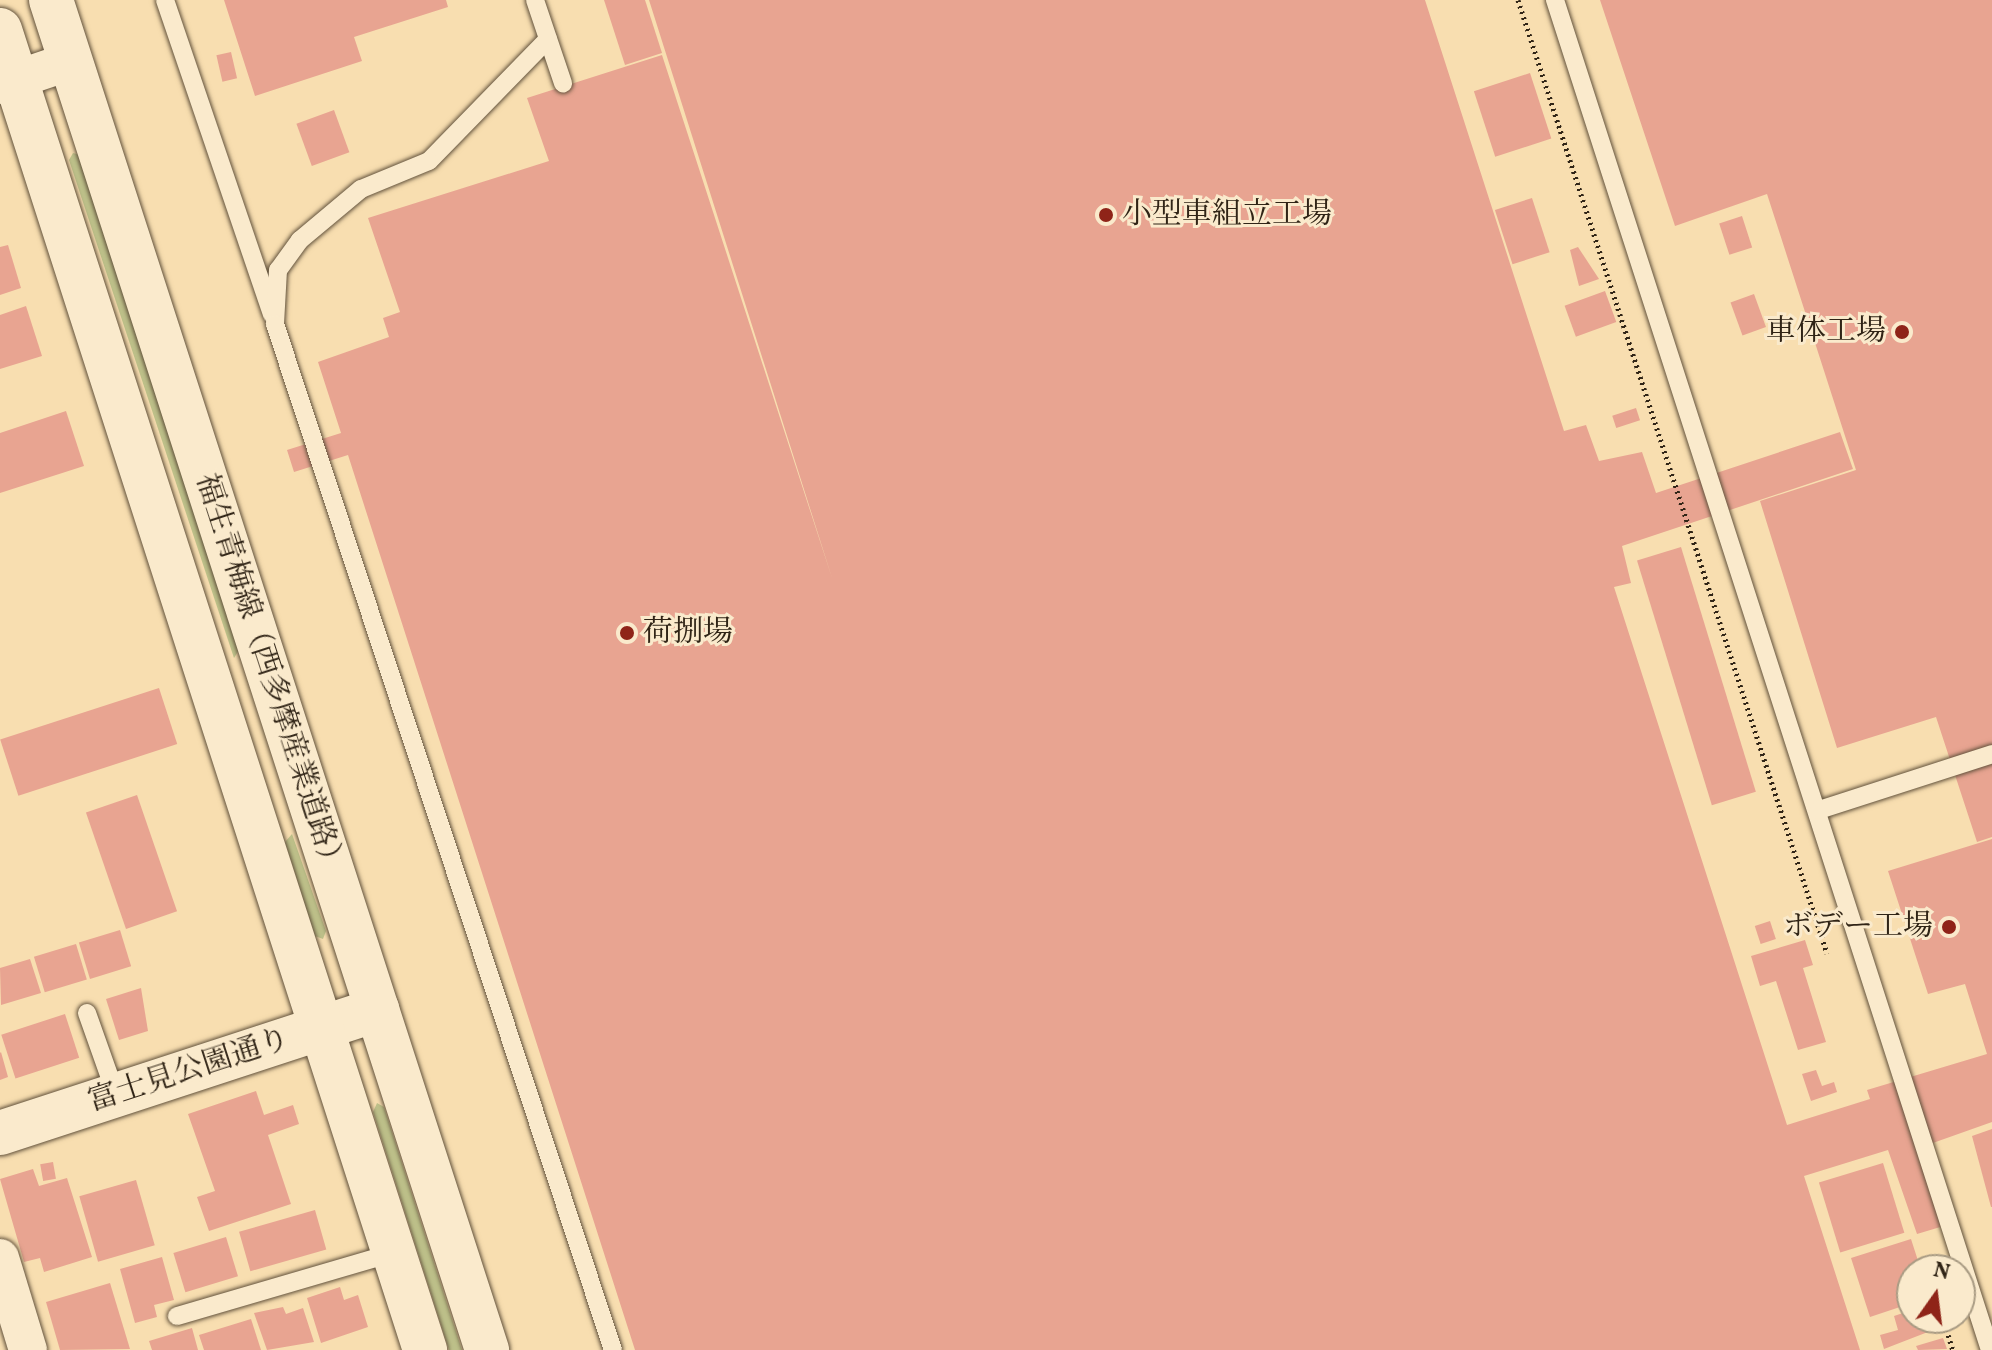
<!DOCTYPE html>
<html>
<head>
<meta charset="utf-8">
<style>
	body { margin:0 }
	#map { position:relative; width:1992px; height:1350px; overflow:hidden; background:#f8deb0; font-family:Vollkorn,"Noto Serif JP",serif }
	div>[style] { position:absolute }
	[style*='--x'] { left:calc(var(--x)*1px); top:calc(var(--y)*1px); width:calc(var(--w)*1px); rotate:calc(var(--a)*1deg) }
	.green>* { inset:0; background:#bec18a }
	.building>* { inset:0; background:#e8a491; transform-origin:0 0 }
	.path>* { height:5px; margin-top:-2.5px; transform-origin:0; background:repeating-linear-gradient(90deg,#302416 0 2px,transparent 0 6px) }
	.roads { filter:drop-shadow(0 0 2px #62523c) drop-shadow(0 0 2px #62523c) }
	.service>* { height:18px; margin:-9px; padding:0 9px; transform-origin:9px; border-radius:9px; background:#faeacc }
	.minor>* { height:38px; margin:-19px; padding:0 19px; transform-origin:19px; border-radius:19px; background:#faeacc }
	.tertiary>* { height:44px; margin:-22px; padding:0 22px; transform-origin:22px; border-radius:22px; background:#faeacc }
	.secondary>* { height:44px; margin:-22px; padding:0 22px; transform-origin:22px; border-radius:22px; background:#faeacc }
	.dots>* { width:22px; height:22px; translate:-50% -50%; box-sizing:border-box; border:4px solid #faeacc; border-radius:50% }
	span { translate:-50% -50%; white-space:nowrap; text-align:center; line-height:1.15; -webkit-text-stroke:6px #faeacc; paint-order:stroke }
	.poi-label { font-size:30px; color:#302416 }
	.left { translate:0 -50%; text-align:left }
	.right { translate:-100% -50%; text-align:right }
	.street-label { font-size:30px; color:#302416 }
	.north { position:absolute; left:1896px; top:1254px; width:80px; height:80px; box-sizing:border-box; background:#faeacc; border:2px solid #a99b83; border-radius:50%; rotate:14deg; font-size:22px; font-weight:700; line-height:32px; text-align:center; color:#302416 }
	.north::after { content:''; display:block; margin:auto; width:28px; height:36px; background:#8f2418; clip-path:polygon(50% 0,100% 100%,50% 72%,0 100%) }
</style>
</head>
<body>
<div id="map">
	<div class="green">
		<i style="clip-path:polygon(73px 153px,80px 155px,239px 650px,234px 658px,69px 160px)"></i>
		<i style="clip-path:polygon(292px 834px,326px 931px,323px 939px,315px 936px,285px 842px)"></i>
		<i style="clip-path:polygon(377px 1103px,384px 1107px,462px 1350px,449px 1350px,373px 1112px)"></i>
	</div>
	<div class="building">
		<i style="clip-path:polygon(224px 0,446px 0,448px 7px,354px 37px,362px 61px,255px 96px)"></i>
		<i style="clip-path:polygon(604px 0,645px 0,662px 53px,625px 65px)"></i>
		<i style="clip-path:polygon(649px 0,1425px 0,1564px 431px,1586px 425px,1599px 461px,1642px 452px,1656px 493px,1840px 432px,1853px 469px,1622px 546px,1631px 583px,1614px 587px,1787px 1125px,1870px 1099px,1867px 1090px,1987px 1054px,1965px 984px,1928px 994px,1888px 871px,1992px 839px,1992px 1122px,1930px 1144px,1957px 1222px,1917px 1234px,1888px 1150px,1804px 1176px,1860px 1350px,635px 1350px,348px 455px,294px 472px,287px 450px,341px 433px,318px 362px,389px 337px,383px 318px,400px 312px,368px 218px,549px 161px,527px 98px,662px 55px,833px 581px)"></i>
		<i style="clip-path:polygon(1600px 0,1992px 0,1992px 837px,1977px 842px,1936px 717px,1837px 748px,1760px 501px,1856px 470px,1767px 194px,1675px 226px)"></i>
		<i style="left:231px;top:52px;width:27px;height:15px;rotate:77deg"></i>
		<i style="left:1530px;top:73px;width:69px;height:59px;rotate:72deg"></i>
		<i style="left:334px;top:110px;width:45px;height:40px;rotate:70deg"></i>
		<i style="left:1532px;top:198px;width:57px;height:39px;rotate:72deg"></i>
		<i style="left:1742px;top:216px;width:33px;height:24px;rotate:72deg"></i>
		<i style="clip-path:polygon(8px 245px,21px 288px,0 295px,0 247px)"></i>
		<i style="clip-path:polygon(1578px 247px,1599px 279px,1579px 286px,1570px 250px)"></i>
		<i style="left:1605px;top:291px;width:33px;height:43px;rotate:70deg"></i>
		<i style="left:1754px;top:294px;width:35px;height:25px;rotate:70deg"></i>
		<i style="clip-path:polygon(26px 306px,42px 356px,0 369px,0 315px)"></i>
		<i style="left:1636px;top:408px;width:13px;height:25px;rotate:72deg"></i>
		<i style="clip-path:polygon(66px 411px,84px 466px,0 493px,0 433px)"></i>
		<i style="left:1681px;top:547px;width:256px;height:46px;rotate:73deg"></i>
		<i style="left:159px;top:688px;width:59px;height:167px;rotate:72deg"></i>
		<i style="left:137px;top:795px;width:123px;height:54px;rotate:71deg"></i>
		<i style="left:1770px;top:921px;width:19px;height:16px;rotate:72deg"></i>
		<i style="left:120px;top:930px;width:38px;height:43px;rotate:73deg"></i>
		<i style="clip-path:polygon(1805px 940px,1813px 965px,1803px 968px,1826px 1042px,1798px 1050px,1776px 981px,1760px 986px,1751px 956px)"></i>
		<i style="left:76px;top:944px;width:37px;height:44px;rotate:73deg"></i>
		<i style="clip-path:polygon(30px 959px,41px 993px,1px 1005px,0 968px)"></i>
		<i style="clip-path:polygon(141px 988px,148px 1031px,119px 1040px,106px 999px)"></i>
		<i style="left:65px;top:1014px;width:46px;height:67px;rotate:72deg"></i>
		<i style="clip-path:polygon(1px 1052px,8px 1077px,0 1080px,0 1053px)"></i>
		<i style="clip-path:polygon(1816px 1070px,1822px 1086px,1834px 1082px,1837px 1092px,1811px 1101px,1802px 1074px)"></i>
		<i style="clip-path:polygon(256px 1091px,264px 1115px,293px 1105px,299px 1124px,268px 1135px,291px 1204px,209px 1231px,197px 1197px,215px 1191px,188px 1114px)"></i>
		<i style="clip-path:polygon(1992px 1129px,1992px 1207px,1991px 1207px,1972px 1136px)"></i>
		<i style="left:53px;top:1162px;width:17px;height:13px;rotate:80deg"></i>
		<i style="left:1883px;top:1163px;width:73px;height:67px;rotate:73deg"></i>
		<i style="clip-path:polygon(33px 1169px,39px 1186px,67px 1178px,92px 1257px,44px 1272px,40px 1258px,24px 1262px,0 1179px)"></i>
		<i style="left:136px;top:1180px;width:68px;height:59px;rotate:74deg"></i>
		<i style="left:315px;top:1210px;width:41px;height:79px;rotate:74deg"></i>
		<i style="left:226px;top:1237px;width:41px;height:55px;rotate:73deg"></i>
		<i style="clip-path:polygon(1911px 1239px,1921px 1270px,1912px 1270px,1912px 1303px,1870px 1317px,1851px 1258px)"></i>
		<i style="clip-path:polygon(162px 1257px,174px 1300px,154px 1305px,157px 1317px,135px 1323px,120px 1269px)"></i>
		<i style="clip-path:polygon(110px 1283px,130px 1349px,60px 1350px,46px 1302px)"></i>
		<i style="clip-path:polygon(340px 1287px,344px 1300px,358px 1295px,368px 1327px,321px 1343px,307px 1298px)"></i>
		<i style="clip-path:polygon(283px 1307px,286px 1314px,303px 1308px,314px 1342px,267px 1350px,254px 1313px)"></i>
		<i style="clip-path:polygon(1912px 1310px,1912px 1318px,1930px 1318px,1933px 1330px,1884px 1349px,1880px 1335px,1898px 1330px,1894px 1316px)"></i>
		<i style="clip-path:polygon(251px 1319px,261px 1350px,204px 1350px,199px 1335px)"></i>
		<i style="clip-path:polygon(192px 1328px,198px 1350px,152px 1350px,149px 1341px)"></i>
		<i style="clip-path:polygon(1943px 1338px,1947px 1349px,1918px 1350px,1916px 1346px)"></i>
	</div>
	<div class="path">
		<i style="--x:1518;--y:0;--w:1002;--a:72.04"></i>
		<i style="--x:1925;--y:1256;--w:15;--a:74"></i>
		<i style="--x:1943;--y:1318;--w:34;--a:73"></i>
	</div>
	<div class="roads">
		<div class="service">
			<i style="--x:165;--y:0;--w:332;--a:71.2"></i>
			<i style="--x:535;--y:0;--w:88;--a:71.4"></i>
			<i style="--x:1555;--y:0;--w:1418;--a:72.14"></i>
			<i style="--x:548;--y:39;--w:170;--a:134.3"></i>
			<i style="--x:429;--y:161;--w:74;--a:157.6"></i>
			<i style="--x:361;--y:189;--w:80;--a:140.1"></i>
			<i style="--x:300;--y:240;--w:37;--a:126"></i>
			<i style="--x:278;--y:270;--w:54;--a:93.2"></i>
			<i style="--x:275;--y:324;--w:1080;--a:71.77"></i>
			<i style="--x:1819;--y:810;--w:182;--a:-17.9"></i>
			<i style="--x:87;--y:1013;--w:87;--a:70.5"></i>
			<i style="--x:177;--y:1316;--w:225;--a:-16.3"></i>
		</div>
		<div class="minor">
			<i style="--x:0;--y:85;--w:75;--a:-18.7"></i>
			<i style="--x:0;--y:1258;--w:96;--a:73.1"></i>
		</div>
		<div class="tertiary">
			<i style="--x:0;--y:1133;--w:397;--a:-18.1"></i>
		</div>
		<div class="secondary">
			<i style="--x:51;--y:0;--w:1419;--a:72.1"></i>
			<i style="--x:0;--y:30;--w:1387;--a:72.15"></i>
		</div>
	</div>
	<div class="dots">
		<i style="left:1106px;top:215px;background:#8f2418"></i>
		<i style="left:1902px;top:332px;background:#8f2418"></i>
		<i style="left:627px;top:633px;background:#8f2418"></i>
		<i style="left:1949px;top:927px;background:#8f2418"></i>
	</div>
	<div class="poi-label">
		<span class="left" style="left:1122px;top:215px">小型車組立工場</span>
		<span class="right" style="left:1886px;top:332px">車体工場</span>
		<span class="left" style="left:643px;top:633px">荷捌場</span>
		<span class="right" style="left:1933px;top:927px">ボデー工場</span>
	</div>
	<div class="street-label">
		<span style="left:269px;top:675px;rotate:72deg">福生青梅線（西多摩産業道路）</span>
		<span style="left:189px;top:1071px;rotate:-18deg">富士見公園通り</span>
	</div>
	<div class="north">N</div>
</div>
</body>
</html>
